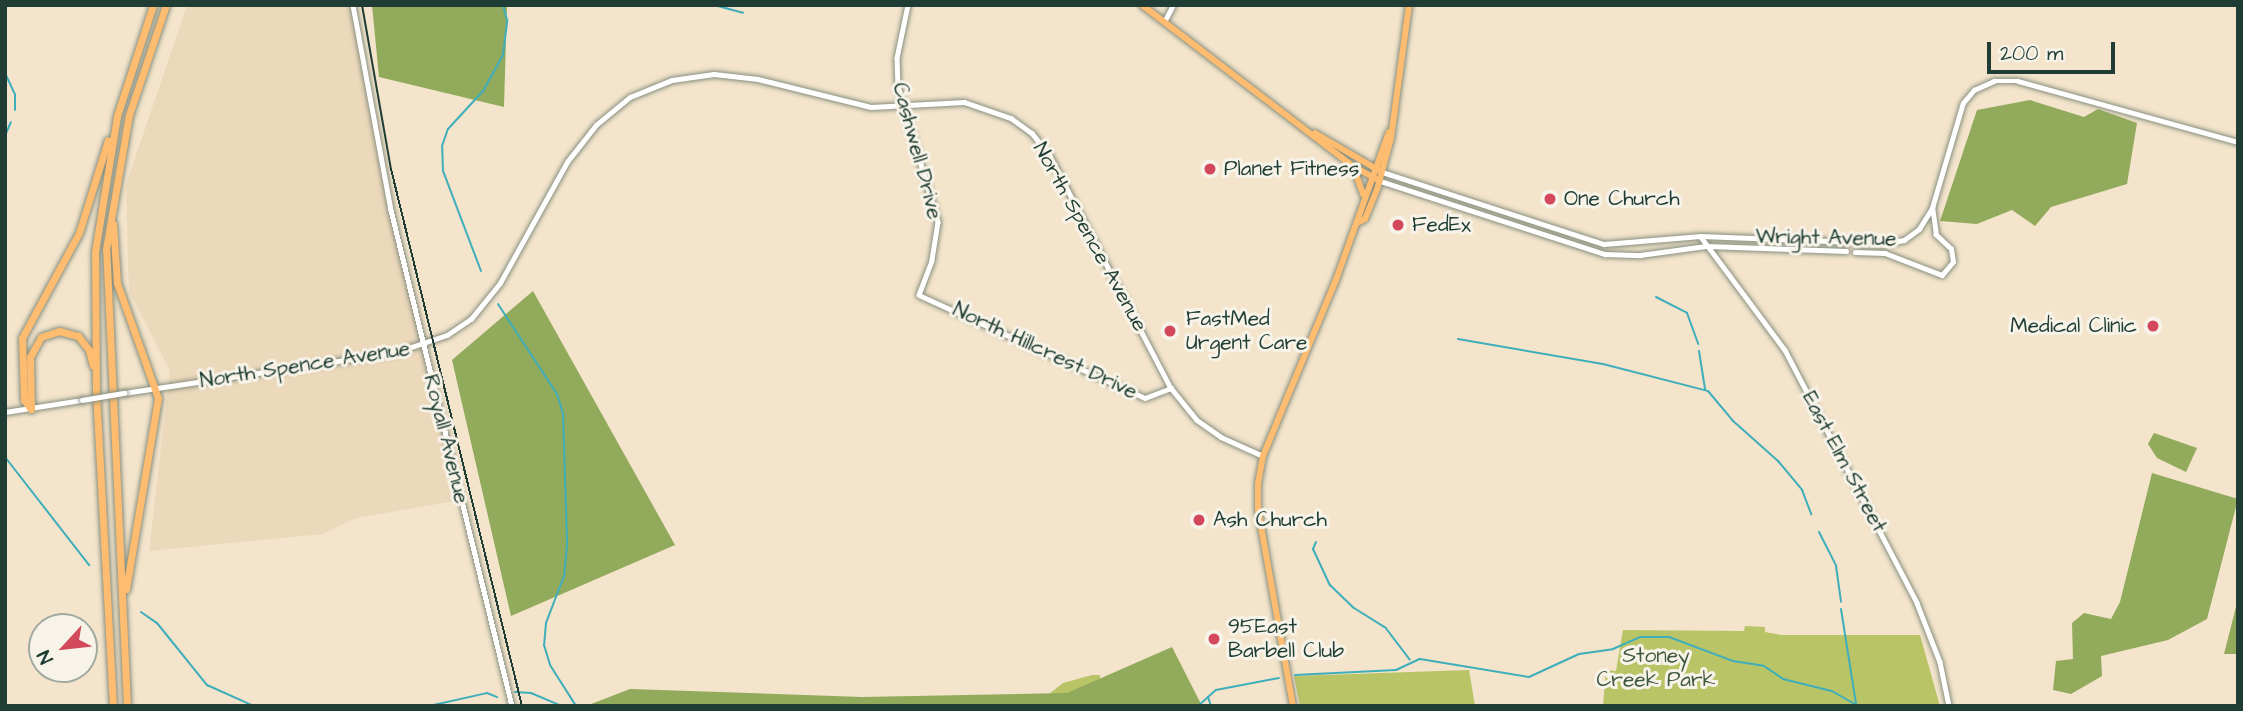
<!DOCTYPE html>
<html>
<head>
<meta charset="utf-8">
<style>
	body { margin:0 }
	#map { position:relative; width:2243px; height:711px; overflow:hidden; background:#f3e4cb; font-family:"Architects Daughter",sans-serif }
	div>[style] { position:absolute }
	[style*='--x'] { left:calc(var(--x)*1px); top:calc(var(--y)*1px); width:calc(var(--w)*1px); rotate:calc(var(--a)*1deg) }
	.built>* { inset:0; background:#ecd8ba }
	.green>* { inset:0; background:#b8c466 }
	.forest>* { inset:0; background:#92aa5b }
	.stream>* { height:2px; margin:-1px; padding:0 1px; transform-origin:1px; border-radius:1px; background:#3faebb }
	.roads { filter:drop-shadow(0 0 2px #899080) drop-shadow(0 0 2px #899080) }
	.minor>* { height:4.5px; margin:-2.25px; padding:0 2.25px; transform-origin:2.25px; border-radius:2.25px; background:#fff }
	.major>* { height:6px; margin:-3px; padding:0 3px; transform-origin:3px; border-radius:3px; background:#fdbc6f }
	.highway>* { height:7px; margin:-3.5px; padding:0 3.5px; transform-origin:3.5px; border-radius:3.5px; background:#fdbc6f }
	.rail>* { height:2px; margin:-1px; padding:0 1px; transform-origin:1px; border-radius:1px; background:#1f3d34 }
	.bridges { filter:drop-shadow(0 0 2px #899080) drop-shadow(0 0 2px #899080) }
	.minor-bridge>* { height:4.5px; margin:-2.25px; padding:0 2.25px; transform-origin:2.25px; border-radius:2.25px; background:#fff }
	.dots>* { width:19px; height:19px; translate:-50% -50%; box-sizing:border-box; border:4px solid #f7f3e8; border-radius:50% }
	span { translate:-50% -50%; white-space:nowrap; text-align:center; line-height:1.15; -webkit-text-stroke:6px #f7f3e8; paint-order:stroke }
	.street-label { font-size:21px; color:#1f3d34 }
	.poi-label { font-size:21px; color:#1f3d34 }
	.left { translate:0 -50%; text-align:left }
	.right { translate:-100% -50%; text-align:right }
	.park-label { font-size:21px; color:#3e583e }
	.frame { position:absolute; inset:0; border:7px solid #1f3d34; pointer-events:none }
	.north { position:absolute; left:28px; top:613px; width:70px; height:70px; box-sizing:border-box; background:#f7f3e8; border:2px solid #a1aaa0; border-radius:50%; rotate:243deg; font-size:19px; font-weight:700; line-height:28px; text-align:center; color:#1f3d34 }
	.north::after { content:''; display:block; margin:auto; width:24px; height:32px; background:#d1495b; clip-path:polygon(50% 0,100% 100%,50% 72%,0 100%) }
	.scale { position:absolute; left:1987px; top:42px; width:128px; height:32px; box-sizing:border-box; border:4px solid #1f3d34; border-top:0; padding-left:9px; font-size:21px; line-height:24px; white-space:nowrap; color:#1f3d34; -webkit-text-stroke:5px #f7f3e8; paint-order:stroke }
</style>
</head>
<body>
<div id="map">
	<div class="built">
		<i style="clip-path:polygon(187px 5px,357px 5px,371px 107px,461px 500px,356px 518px,323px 534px,149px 551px,170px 371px,129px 291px,126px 185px)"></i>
	</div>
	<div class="green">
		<i style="clip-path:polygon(1745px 626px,1765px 627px,1765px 632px,1781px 635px,1920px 635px,1940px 706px,1603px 706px,1606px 670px,1616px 671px,1623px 630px,1744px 631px)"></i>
		<i style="clip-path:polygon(1469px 670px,1475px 706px,1300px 706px,1294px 676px)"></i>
		<i style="clip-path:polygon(1092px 675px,1100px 675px,1100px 692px,1034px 706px,1063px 683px)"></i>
	</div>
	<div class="forest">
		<i style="clip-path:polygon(372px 5px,507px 5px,504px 107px,379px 77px)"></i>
		<i style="clip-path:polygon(2030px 100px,2084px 117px,2098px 109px,2137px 123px,2127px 184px,2051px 207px,2035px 226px,2012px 210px,1977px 224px,1940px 221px,1977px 110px)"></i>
		<i style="clip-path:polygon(533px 291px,675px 545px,511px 616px,452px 360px)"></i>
		<i style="clip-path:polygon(2154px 433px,2197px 448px,2186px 472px,2157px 458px,2148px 444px)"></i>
		<i style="clip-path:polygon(2152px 473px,2238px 499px,2207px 619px,2168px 640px,2101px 656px,2102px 676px,2071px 694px,2053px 690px,2056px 661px,2073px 659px,2072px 623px,2084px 613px,2111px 619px,2120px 602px)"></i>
		<i style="clip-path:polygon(2238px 599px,2238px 654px,2224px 654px)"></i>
		<i style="clip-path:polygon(1172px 647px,1202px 706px,586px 706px,630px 689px,862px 697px,1067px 693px)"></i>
	</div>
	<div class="stream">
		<i style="--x:714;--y:5;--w:30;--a:15"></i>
		<i style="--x:5;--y:73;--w:23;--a:65"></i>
		<i style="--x:15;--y:94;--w:16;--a:90"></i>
		<i style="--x:5;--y:136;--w:15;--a:-67"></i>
		<i style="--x:481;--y:271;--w:107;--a:-110.8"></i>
		<i style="--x:443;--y:171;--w:25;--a:-92"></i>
		<i style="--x:442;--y:146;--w:18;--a:-71"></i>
		<i style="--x:448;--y:129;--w:52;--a:-47.4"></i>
		<i style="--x:483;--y:91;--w:41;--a:-60.9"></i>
		<i style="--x:503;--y:55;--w:35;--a:-83"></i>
		<i style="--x:507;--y:20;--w:16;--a:-105"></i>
		<i style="--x:1656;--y:297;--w:35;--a:27"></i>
		<i style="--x:1687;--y:313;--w:33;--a:70"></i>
		<i style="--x:498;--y:304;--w:108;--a:56.8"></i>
		<i style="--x:557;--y:394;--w:21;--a:73"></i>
		<i style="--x:563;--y:414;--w:130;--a:88.2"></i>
		<i style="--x:567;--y:544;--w:32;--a:95"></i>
		<i style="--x:564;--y:576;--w:50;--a:111"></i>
		<i style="--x:546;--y:623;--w:22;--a:95"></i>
		<i style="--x:544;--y:645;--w:21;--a:73"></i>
		<i style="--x:550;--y:665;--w:49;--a:57.6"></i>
		<i style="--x:1458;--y:339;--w:147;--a:9.8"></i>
		<i style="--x:1603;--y:364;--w:108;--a:14.4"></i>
		<i style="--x:1708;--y:391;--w:38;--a:50"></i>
		<i style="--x:1732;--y:420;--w:62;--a:41.7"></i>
		<i style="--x:1778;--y:461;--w:38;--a:50"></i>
		<i style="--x:1802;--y:490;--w:26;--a:69"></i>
		<i style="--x:1699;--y:351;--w:39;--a:81"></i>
		<i style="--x:5;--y:457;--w:137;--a:52.1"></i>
		<i style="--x:1819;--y:532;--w:38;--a:63"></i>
		<i style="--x:1836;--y:566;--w:36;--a:82"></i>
		<i style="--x:1316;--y:542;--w:8;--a:113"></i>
		<i style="--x:1313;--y:549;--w:40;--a:65"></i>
		<i style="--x:1330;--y:585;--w:33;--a:44"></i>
		<i style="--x:1354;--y:608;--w:36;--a:32"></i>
		<i style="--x:1385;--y:627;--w:41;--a:52.9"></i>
		<i style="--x:1841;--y:609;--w:96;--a:81"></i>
		<i style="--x:141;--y:612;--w:19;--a:35"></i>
		<i style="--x:157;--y:623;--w:80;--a:51.1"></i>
		<i style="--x:207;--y:685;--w:51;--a:24.1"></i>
		<i style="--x:1295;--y:675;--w:101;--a:-2.8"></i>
		<i style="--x:1396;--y:670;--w:26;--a:-25"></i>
		<i style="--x:1420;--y:659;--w:110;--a:9.4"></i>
		<i style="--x:1529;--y:677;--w:55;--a:-24.7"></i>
		<i style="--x:1579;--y:654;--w:34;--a:-8"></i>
		<i style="--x:1613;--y:649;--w:30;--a:-24"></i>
		<i style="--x:1640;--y:637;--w:29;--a:0"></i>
		<i style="--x:1669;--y:637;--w:68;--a:20.6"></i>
		<i style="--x:1733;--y:661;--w:31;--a:9"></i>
		<i style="--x:1764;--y:666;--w:23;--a:34"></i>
		<i style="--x:1783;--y:679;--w:50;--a:13.8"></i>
		<i style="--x:1832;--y:691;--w:30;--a:30"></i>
		<i style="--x:515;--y:692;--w:16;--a:4"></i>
		<i style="--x:531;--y:693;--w:33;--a:23"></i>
		<i style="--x:1208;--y:697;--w:9;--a:72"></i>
		<i style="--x:429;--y:706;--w:59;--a:-12.6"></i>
		<i style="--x:487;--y:693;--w:11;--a:22"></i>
		<i style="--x:1198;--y:706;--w:24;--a:-42"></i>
		<i style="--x:1216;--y:690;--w:64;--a:-10.8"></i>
	</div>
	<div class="roads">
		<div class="minor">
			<i style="--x:353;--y:5;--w:208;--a:79.5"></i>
			<i style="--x:391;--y:210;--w:511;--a:76.29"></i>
			<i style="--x:908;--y:5;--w:54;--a:101.7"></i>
			<i style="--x:897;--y:58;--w:28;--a:88"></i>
			<i style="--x:898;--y:86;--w:142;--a:73.6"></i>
			<i style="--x:938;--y:222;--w:39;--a:99"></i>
			<i style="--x:932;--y:261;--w:36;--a:111"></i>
			<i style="--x:919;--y:295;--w:248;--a:24.5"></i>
			<i style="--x:1145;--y:398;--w:28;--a:-21"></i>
			<i style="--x:1164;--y:22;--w:19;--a:-62"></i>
			<i style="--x:1382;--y:172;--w:233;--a:18"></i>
			<i style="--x:1604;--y:244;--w:97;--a:-4.7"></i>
			<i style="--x:1701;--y:236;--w:186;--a:2.2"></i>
			<i style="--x:1887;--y:243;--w:17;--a:-10"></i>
			<i style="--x:1904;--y:240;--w:19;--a:-36"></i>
			<i style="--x:1919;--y:229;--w:25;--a:-58"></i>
			<i style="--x:1932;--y:208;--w:109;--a:-73.6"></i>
			<i style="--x:1963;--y:103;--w:17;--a:-50"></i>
			<i style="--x:1974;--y:90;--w:22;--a:-24"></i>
			<i style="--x:1994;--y:81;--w:24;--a:0"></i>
			<i style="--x:2018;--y:81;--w:228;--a:15.5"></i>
			<i style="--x:1380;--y:181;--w:237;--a:18"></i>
			<i style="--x:1605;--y:254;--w:35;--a:2"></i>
			<i style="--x:1640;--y:255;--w:68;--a:-7.7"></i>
			<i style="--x:1707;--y:246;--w:139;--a:2.1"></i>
			<i style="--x:1701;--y:237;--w:141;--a:53.4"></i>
			<i style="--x:1785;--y:350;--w:285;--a:62.4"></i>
			<i style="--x:1917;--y:603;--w:63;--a:68.7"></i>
			<i style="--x:1940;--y:662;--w:45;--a:78.4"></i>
			<i style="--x:1855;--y:252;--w:30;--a:2"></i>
			<i style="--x:1885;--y:253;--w:61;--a:21.1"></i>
			<i style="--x:1942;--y:275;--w:17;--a:-50"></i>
			<i style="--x:1953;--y:262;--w:13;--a:-99"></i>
			<i style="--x:1951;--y:249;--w:21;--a:-137"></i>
			<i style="--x:1936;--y:235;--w:27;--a:-98"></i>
			<i style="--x:124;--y:393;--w:276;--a:-8.5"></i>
			<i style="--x:397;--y:352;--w:53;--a:-18.8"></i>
			<i style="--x:447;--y:335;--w:29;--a:-34"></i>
			<i style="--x:471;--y:319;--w:46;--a:-51.1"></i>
			<i style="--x:500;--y:283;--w:138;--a:-61"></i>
			<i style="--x:567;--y:162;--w:47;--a:-51.9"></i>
			<i style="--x:596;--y:125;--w:44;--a:-39.5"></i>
			<i style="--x:630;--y:97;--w:45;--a:-22"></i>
			<i style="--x:672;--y:80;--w:42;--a:-8.1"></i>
			<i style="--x:714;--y:74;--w:44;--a:6.5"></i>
			<i style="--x:758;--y:79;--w:116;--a:13.9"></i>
			<i style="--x:871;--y:107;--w:93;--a:-3.1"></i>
			<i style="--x:964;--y:102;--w:50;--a:18.8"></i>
			<i style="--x:1011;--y:118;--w:26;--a:36"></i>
			<i style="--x:1032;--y:133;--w:29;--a:52"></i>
			<i style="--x:1050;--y:156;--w:262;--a:62.5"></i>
			<i style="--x:1171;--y:388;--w:41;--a:50.9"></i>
			<i style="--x:1197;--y:420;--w:29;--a:35"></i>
			<i style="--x:1221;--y:437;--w:46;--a:24.3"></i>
			<i style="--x:5;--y:412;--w:78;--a:-8.9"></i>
		</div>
		<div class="major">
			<i style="--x:1142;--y:5;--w:263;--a:37.4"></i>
			<i style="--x:1351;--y:165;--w:33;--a:29"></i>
			<i style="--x:1315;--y:133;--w:73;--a:30.4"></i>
			<i style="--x:1354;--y:169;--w:27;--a:70"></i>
			<i style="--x:1357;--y:223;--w:9;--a:-27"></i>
			<i style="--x:1365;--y:219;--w:35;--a:-68"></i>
			<i style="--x:1378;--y:186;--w:50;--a:-74.8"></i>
			<i style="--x:1391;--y:138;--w:134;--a:-82.3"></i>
			<i style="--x:1293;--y:706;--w:200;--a:-100.1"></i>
			<i style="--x:1258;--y:509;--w:25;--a:-90"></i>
			<i style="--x:1258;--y:484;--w:28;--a:-80"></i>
			<i style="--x:1263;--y:456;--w:191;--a:-67.5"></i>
			<i style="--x:1336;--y:280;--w:157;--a:-70.3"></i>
		</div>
		<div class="highway">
			<i style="--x:113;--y:224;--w:59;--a:86.1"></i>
			<i style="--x:117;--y:283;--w:122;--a:70.4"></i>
			<i style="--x:158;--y:398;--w:194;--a:99.5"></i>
			<i style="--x:31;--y:409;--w:11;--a:-128"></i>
			<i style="--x:24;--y:400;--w:62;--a:-91.8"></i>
			<i style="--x:22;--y:338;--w:119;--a:-61.5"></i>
			<i style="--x:79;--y:233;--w:97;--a:-72.7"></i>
			<i style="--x:31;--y:409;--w:52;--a:-91.1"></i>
			<i style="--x:30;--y:357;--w:23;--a:-61"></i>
			<i style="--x:41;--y:337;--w:19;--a:-18"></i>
			<i style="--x:59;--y:331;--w:20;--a:15"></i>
			<i style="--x:78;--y:336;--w:18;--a:52"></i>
			<i style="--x:89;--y:350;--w:16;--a:76"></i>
			<i style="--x:113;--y:706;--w:316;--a:-93.1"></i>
			<i style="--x:96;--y:390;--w:138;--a:-90.4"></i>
			<i style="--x:95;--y:252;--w:138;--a:-80.8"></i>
			<i style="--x:117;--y:116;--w:117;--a:-72"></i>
			<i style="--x:127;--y:706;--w:457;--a:-92.6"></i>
			<i style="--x:106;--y:249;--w:136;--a:-80.3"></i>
			<i style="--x:129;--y:115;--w:116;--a:-71.4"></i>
		</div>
	</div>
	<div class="rail">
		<i style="--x:362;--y:5;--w:167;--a:80"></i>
		<i style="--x:391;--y:169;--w:553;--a:76.29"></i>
	</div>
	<div class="bridges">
		<div class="minor-bridge">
			<i style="--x:82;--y:400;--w:43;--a:-9.5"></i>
		</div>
	</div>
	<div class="dots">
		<i style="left:1210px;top:169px;background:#d1495b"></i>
		<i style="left:1550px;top:199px;background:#d1495b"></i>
		<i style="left:1398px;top:225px;background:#d1495b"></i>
		<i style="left:2153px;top:326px;background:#d1495b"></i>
		<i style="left:1170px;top:331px;background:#d1495b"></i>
		<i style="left:1199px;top:520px;background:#d1495b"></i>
		<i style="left:1214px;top:639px;background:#d1495b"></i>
	</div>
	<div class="street-label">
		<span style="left:917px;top:151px;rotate:75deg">Cashwell Drive</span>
		<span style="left:1090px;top:237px;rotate:61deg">North Spence Avenue</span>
		<span style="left:1826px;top:238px;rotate:1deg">Wright Avenue</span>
		<span style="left:1045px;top:351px;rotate:25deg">North Hillcrest Drive</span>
		<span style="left:305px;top:365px;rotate:-9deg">North Spence Avenue</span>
		<span style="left:446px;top:439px;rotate:76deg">Royall Avenue</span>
		<span style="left:1844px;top:462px;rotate:62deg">East Elm Street</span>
	</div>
	<div class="poi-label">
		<span class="left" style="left:1224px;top:169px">Planet Fitness</span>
		<span class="left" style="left:1564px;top:199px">One Church</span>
		<span class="left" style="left:1412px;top:225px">FedEx</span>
		<span class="left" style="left:1186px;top:331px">FastMed<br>Urgent Care</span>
		<span class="right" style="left:2137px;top:326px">Medical Clinic</span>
		<span class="left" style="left:1213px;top:520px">Ash Church</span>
		<span class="left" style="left:1228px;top:639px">95East<br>Barbell Club</span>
	</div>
	<div class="park-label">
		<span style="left:1656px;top:668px">Stoney<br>Creek Park</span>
	</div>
	<div class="frame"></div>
	<div class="north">N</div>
	<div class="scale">200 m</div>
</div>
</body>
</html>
